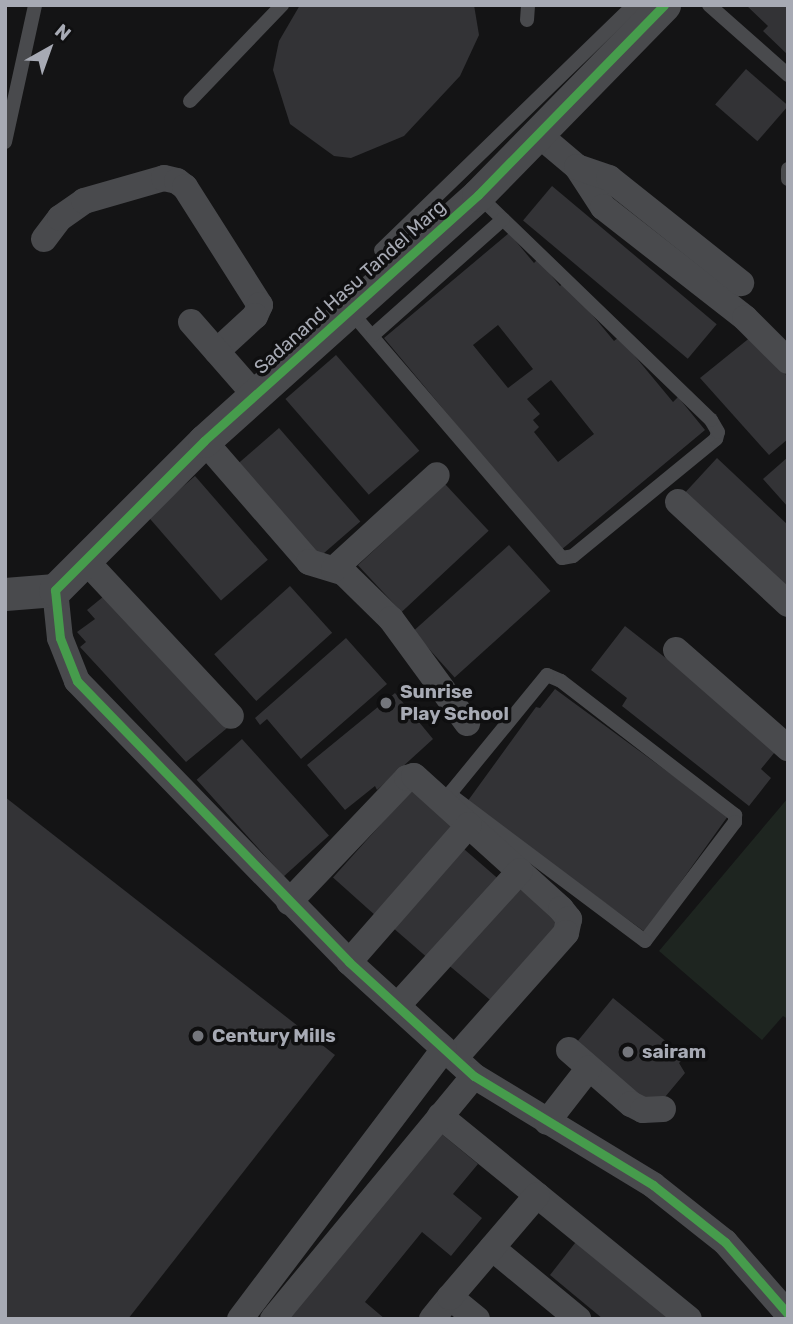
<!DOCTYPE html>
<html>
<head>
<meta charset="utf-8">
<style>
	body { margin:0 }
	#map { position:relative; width:793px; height:1324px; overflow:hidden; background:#141415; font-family:Rubik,sans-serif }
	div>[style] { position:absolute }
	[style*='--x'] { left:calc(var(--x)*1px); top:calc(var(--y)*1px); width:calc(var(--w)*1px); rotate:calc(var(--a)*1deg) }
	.green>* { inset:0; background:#1e2520 }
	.building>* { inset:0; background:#333336; transform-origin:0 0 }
	.service>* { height:14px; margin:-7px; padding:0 7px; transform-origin:7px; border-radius:7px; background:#494a4d }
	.minor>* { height:26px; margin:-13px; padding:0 13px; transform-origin:13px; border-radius:13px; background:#494a4d }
	.tertiary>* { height:33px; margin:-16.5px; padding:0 16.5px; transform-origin:16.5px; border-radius:16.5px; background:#494a4d }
	.cycleway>* { height:9px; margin:-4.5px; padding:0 4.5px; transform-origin:4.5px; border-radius:4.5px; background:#469c4c }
	.dots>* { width:19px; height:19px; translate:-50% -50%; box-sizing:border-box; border:4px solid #0f0f10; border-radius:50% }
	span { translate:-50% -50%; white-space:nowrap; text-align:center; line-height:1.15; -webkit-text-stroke:7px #0f0f10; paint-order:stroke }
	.street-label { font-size:19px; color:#a7aab4 }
	.poi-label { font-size:19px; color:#a7aab4; font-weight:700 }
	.left { translate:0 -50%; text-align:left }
	.frame { position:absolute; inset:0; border:7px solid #a7aab4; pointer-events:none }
	.north { position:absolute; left:14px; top:14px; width:70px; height:70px; -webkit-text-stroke:5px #0f0f10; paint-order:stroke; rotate:40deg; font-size:19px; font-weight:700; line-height:28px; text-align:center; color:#a7aab4 }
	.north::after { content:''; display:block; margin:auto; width:24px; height:32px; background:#a7aab4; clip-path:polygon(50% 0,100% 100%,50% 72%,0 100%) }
</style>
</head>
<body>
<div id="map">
	<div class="green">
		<i style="clip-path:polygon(788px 798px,788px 1019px,783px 1016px,762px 1040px,659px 951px)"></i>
	</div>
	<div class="building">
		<i style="clip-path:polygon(300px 5px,474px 5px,479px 35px,460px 76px,404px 136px,351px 158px,334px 156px,290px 124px,273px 70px,279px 41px)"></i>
		<i style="clip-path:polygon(746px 5px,788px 5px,788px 55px,763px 31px,768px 26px)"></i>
		<i style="left:746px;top:69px;width:56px;height:47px;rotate:41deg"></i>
		<i style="left:552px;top:186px;width:215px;height:45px;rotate:40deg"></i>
		<i style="clip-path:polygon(evenodd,509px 233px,534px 263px,538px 259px,560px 286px,565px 282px,614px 341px,619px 337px,673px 402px,678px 397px,705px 430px,561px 550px,384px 338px,509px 233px,498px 325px,533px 369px,508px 388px,473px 345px,498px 325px,509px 233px,551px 380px,594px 434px,558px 462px,534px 432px,539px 427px,533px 420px,540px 414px,527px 399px,551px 380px)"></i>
		<i style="clip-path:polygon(752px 336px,788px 377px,788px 439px,769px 455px,700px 378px)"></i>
		<i style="left:336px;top:355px;width:127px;height:67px;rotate:49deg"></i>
		<i style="left:279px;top:428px;width:124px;height:61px;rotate:49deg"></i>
		<i style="clip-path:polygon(788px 457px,788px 507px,763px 479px)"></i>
		<i style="clip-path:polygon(717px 458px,788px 525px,788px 598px,681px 497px)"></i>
		<i style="left:195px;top:476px;width:111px;height:62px;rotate:49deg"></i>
		<i style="left:445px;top:484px;width:64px;height:119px;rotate:47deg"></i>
		<i style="left:509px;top:545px;width:62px;height:129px;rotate:48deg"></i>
		<i style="left:290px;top:586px;width:63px;height:102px;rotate:48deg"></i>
		<i style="clip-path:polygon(109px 592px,232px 724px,186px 762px,80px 647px,86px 642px,77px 632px,95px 619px,87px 610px)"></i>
		<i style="clip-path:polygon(625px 626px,779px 747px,761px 769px,771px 778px,749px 806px,622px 706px,627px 698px,591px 670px)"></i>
		<i style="clip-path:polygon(346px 638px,387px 684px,301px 759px,267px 719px,260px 725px,255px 718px)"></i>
		<i style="clip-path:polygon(555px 689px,728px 816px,645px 932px,467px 802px,536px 707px,540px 708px)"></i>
		<i style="clip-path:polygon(395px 693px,433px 739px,377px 790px,375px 786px,345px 810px,307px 765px)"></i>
		<i style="left:242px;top:739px;width:130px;height:61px;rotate:48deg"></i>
		<i style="left:418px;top:783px;width:62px;height:127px;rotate:42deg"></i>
		<i style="clip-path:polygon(5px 797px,335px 1055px,128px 1319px,5px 1319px)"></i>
		<i style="left:457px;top:843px;width:58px;height:106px;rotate:41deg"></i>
		<i style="left:515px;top:885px;width:60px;height:104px;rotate:40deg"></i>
		<i style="clip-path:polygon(613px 998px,685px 1057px,679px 1063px,685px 1073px,655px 1109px,572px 1048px)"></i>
		<i style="clip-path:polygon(438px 1131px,478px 1164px,453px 1194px,482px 1218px,451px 1256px,422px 1232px,365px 1302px,385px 1319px,285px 1319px)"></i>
		<i style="clip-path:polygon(579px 1238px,678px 1319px,603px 1319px,550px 1275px)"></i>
	</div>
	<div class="service">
		<i style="--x:709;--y:5;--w:106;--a:41.5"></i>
		<i style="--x:527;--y:20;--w:15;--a:-86"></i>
		<i style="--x:190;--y:101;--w:133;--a:-46.2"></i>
		<i style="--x:5;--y:142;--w:140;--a:-77.6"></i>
		<i style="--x:788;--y:169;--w:10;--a:90"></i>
		<i style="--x:381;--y:250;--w:352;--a:-44.1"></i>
		<i style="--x:351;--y:312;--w:324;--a:49.4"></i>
		<i style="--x:562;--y:558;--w:11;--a:-10"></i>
		<i style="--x:573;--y:556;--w:185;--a:-39.3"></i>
		<i style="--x:716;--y:439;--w:7;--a:-74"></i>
		<i style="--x:718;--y:432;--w:14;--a:-120"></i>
		<i style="--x:711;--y:420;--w:324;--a:-136"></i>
		<i style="--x:373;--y:335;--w:174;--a:-41.7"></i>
		<i style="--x:547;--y:675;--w:15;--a:23"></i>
		<i style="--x:561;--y:681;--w:220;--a:37.6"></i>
		<i style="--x:735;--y:815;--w:7;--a:90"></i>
		<i style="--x:735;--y:822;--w:149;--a:127.1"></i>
		<i style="--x:645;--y:941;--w:240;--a:-143.1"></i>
		<i style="--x:453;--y:797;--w:6;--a:-99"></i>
		<i style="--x:452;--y:791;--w:150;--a:-50.7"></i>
	</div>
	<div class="minor">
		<i style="--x:538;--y:134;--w:51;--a:40.2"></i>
		<i style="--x:577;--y:167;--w:48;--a:57"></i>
		<i style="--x:603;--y:207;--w:180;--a:38"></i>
		<i style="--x:745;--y:318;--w:61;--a:45"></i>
		<i style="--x:577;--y:167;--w:34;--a:19"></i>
		<i style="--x:609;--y:178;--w:169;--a:38.5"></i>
		<i style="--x:44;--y:239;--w:26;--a:-53"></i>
		<i style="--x:60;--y:218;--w:29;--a:-35"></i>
		<i style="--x:84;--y:201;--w:83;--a:-16"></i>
		<i style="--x:164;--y:178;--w:13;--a:13"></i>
		<i style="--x:177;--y:181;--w:10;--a:37"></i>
		<i style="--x:185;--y:187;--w:140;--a:57.6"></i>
		<i style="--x:260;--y:305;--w:12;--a:114"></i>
		<i style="--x:255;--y:316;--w:52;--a:137.4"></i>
		<i style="--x:191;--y:322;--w:97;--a:48.8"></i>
		<i style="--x:204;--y:441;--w:160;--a:49"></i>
		<i style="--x:309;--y:562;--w:37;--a:17"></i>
		<i style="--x:344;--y:573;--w:66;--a:44.4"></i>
		<i style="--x:391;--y:619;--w:129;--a:53.8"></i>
		<i style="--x:678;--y:502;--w:150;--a:42.8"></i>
		<i style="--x:86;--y:561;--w:212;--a:46.9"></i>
		<i style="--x:334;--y:569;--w:139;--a:-42.4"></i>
		<i style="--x:55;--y:590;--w:48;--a:84.1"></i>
		<i style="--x:60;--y:638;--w:46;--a:68.4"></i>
		<i style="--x:77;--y:681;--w:391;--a:45.9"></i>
		<i style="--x:349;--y:962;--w:169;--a:42.4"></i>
		<i style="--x:474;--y:1076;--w:210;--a:31.3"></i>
		<i style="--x:653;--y:1185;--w:92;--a:38.4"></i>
		<i style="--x:725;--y:1242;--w:96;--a:48.8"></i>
		<i style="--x:676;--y:650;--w:149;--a:41.2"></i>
		<i style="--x:289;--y:902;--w:171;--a:-46.4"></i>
		<i style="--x:407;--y:778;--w:7;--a:-16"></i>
		<i style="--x:414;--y:776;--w:198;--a:42.1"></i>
		<i style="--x:561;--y:909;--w:13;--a:51"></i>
		<i style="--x:569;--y:919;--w:14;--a:102"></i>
		<i style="--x:566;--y:933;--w:167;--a:131.6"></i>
		<i style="--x:349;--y:962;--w:182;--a:-48.8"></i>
		<i style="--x:398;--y:1005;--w:181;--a:-47.7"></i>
		<i style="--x:569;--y:1050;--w:82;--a:41.1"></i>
		<i style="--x:631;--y:1104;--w:13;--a:27"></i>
		<i style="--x:643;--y:1110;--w:20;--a:-3"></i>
		<i style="--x:440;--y:1116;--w:321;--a:39.2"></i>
		<i style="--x:547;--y:1122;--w:68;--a:-52.1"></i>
		<i style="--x:492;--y:1248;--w:112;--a:39.5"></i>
		<i style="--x:240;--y:1319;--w:338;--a:-52.9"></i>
		<i style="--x:273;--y:1319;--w:315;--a:-50.4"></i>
		<i style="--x:432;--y:1319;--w:28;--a:-51"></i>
		<i style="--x:477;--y:1319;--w:35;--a:-141"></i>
		<i style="--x:450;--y:1297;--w:134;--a:-49.5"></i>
	</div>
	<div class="tertiary">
		<i style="--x:5;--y:594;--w:50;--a:-4.6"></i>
		<i style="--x:55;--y:590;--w:211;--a:-45"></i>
		<i style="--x:204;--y:441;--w:368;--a:-41.9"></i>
		<i style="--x:478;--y:195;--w:266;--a:-45.6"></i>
	</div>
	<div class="cycleway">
		<i style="--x:664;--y:5;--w:266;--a:134.4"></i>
		<i style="--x:478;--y:195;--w:368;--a:138.1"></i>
		<i style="--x:204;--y:441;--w:211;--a:135"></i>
		<i style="--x:55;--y:590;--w:48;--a:84.1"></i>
		<i style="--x:60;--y:638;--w:46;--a:68.4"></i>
		<i style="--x:77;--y:681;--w:391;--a:45.9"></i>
		<i style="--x:349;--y:962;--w:169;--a:42.4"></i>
		<i style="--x:474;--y:1076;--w:210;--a:31.3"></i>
		<i style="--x:653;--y:1185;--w:92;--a:38.4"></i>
		<i style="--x:725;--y:1242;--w:96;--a:48.8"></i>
	</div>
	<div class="dots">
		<i style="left:386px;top:703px;background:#74767c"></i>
		<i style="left:198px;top:1036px;background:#74767c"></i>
		<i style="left:628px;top:1052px;background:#74767c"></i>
	</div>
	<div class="street-label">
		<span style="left:350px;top:287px;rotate:-42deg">Sadanand Hasu Tandel Marg</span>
	</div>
	<div class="poi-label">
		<span class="left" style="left:400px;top:703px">Sunrise<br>Play School</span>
		<span class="left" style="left:212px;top:1036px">Century Mills</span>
		<span class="left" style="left:642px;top:1052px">sairam</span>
	</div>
	<div class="frame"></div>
	<div class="north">N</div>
</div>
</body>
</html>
